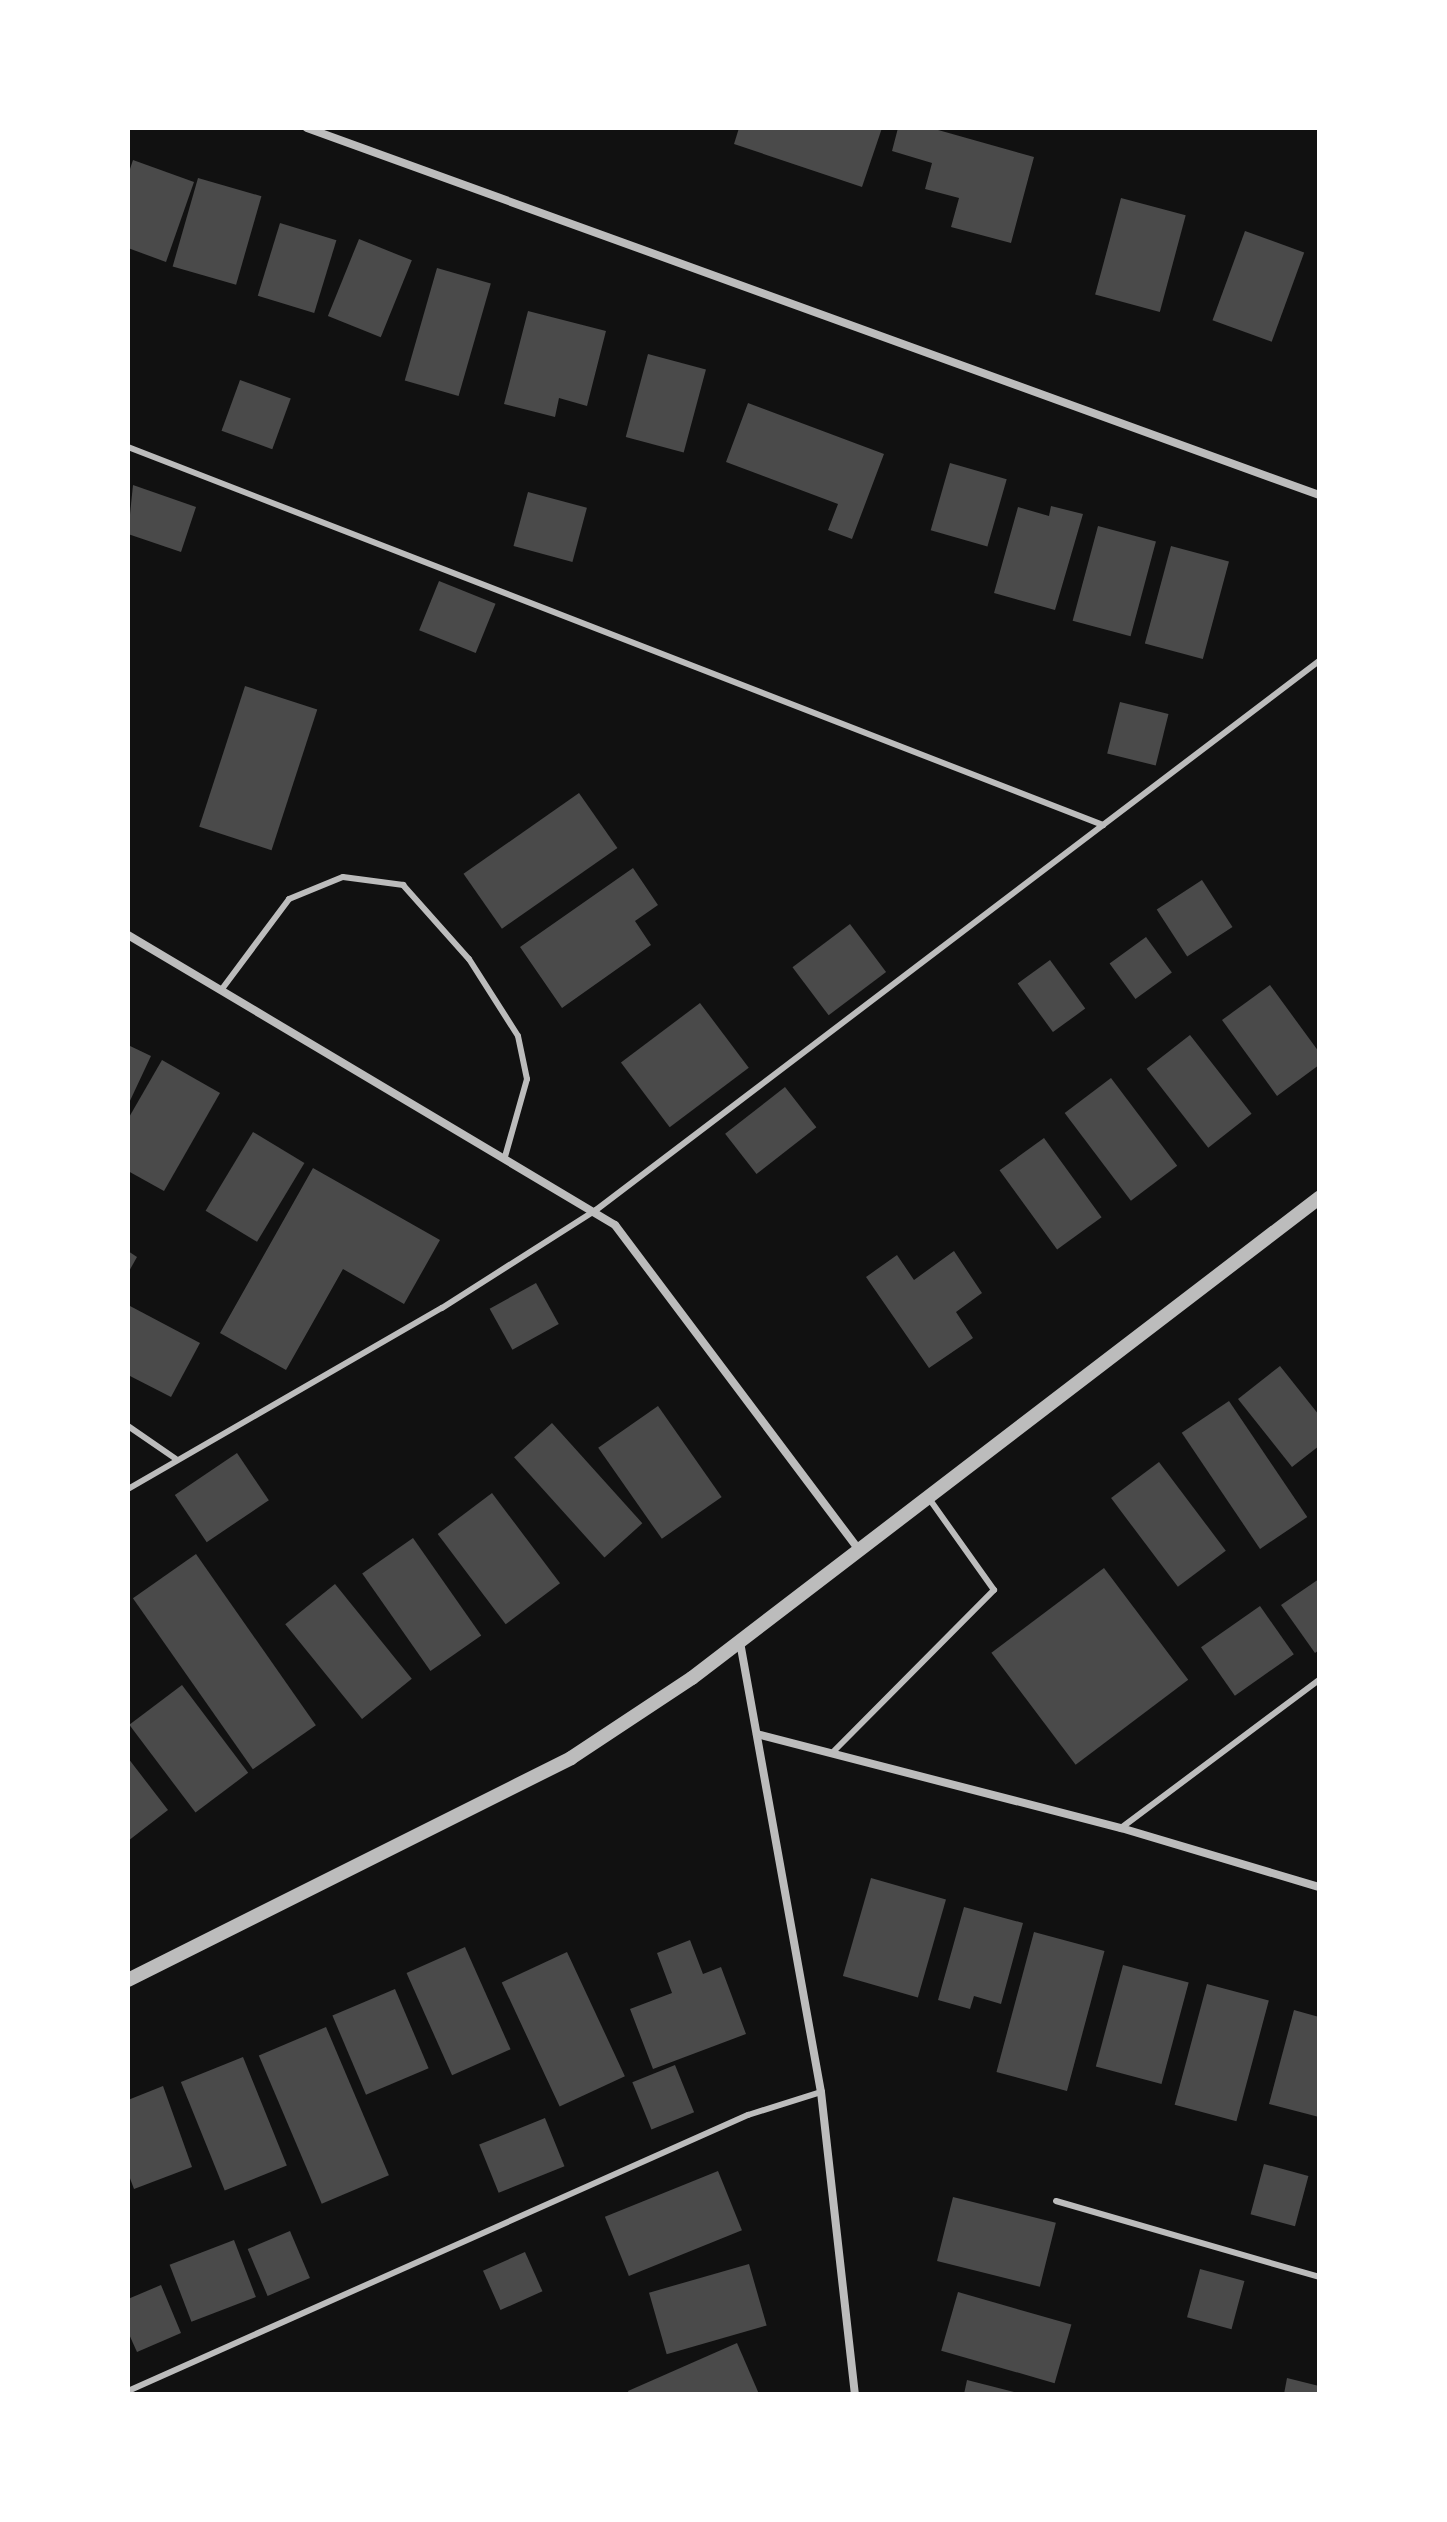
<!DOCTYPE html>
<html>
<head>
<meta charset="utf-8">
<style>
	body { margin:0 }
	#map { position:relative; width:1447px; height:2522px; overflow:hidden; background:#111; font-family:Mulish,sans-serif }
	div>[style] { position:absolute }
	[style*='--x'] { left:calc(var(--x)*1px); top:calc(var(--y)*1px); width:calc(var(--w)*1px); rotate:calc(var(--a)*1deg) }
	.building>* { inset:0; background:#4a4a4a; transform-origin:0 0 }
	.service>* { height:6px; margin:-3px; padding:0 3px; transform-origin:3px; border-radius:3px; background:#bcbcbc }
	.minor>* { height:8px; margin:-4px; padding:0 4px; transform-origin:4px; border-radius:4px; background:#bcbcbc }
	.tertiary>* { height:14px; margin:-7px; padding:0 7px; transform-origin:7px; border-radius:7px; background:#bcbcbc }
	span { translate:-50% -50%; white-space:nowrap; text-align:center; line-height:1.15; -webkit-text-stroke:6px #fff; paint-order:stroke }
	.frame { position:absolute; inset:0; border:130px solid #fff; pointer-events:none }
</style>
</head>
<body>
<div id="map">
	<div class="building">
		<i style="clip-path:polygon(739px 128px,882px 128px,862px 187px,734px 144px)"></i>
		<i style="clip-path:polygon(898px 128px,931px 128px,1034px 157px,1011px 243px,951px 227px,959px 198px,925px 189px,932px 163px,892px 151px)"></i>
		<i style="clip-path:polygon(133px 160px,194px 182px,166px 262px,128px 248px,128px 175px)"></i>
		<i style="left:198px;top:178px;width:66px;height:92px;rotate:16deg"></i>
		<i style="left:1121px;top:198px;width:67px;height:100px;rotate:15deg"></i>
		<i style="left:280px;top:223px;width:59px;height:76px;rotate:17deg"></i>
		<i style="left:1245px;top:231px;width:63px;height:95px;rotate:20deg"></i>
		<i style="left:359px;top:239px;width:57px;height:83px;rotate:22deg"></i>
		<i style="left:437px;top:268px;width:56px;height:117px;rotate:16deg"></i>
		<i style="clip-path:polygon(528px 311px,606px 331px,587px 406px,559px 398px,555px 417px,504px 404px)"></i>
		<i style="left:648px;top:354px;width:60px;height:86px;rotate:15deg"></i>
		<i style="left:240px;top:380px;width:54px;height:54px;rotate:20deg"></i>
		<i style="clip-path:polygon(748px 403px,884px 454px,852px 539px,828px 530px,838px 504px,726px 462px)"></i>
		<i style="left:950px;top:463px;width:59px;height:70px;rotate:16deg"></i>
		<i style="clip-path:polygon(133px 485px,196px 507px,181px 552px,128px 534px)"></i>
		<i style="left:528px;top:492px;width:61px;height:56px;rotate:15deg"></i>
		<i style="clip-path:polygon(1051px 506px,1083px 514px,1055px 610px,994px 593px,1018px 507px,1049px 516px)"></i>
		<i style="left:1098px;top:526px;width:60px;height:98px;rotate:15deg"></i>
		<i style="left:1171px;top:546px;width:60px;height:101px;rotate:15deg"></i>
		<i style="left:439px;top:581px;width:61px;height:53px;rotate:22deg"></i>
		<i style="left:245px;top:686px;width:76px;height:148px;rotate:18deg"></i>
		<i style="left:1120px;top:702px;width:50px;height:53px;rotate:14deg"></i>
		<i style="left:579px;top:793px;width:67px;height:141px;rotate:55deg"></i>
		<i style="clip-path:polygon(633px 868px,658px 905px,635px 921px,651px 945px,562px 1008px,520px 947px)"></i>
		<i style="left:1202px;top:880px;width:56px;height:54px;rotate:57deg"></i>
		<i style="left:850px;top:924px;width:60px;height:72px;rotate:53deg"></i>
		<i style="left:1146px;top:937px;width:44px;height:45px;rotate:54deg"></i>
		<i style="left:1050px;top:960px;width:60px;height:40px;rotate:54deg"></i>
		<i style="clip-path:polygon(1270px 985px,1319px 1052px,1319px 1065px,1277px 1096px,1222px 1020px)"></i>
		<i style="left:700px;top:1003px;width:81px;height:99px;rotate:53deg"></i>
		<i style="left:1190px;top:1035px;width:100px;height:55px;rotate:52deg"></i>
		<i style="clip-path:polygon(128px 1045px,151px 1056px,128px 1105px)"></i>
		<i style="clip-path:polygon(162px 1060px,220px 1093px,164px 1191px,128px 1171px,128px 1119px)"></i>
		<i style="left:1111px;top:1078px;width:110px;height:58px;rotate:53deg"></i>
		<i style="left:785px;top:1087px;width:51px;height:76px;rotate:52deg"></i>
		<i style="left:253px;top:1132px;width:60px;height:92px;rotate:31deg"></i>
		<i style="left:1044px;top:1138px;width:98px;height:55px;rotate:54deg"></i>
		<i style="clip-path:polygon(313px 1168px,440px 1240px,404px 1304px,343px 1269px,286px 1370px,220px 1333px)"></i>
		<i style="clip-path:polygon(128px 1251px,137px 1257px,128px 1273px)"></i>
		<i style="clip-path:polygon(954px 1251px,982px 1293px,956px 1312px,973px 1338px,929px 1368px,866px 1277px,897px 1255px,914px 1280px)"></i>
		<i style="left:536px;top:1283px;width:47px;height:53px;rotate:61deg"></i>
		<i style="clip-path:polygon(130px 1306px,200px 1343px,171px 1397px,128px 1375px)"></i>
		<i style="clip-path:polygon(1280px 1366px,1319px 1415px,1319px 1446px,1292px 1467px,1238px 1399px)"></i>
		<i style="left:1229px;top:1401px;width:140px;height:57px;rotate:56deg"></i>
		<i style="left:658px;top:1406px;width:111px;height:73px;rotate:55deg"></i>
		<i style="left:552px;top:1423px;width:135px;height:51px;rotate:48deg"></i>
		<i style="left:237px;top:1453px;width:57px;height:75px;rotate:56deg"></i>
		<i style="left:1159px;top:1462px;width:111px;height:60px;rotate:53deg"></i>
		<i style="left:492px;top:1493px;width:113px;height:68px;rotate:53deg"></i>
		<i style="left:413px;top:1538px;width:119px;height:62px;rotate:55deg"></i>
		<i style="left:196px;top:1554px;width:209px;height:77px;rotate:55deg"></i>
		<i style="left:1104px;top:1568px;width:140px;height:141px;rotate:53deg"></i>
		<i style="clip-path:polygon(1319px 1579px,1319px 1650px,1315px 1653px,1281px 1605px)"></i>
		<i style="left:335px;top:1584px;width:122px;height:64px;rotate:51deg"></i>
		<i style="left:1260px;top:1606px;width:59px;height:72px;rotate:55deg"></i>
		<i style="left:182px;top:1685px;width:110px;height:66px;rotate:53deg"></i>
		<i style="clip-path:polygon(128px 1758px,168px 1810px,128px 1841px)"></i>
		<i style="left:871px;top:1878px;width:78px;height:102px;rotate:16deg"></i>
		<i style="clip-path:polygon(964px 1907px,1023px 1923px,1001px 2004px,974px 1996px,970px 2009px,938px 2000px)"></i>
		<i style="left:1034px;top:1932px;width:73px;height:145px;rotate:15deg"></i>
		<i style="clip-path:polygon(690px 1940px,703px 1974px,721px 1967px,746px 2034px,653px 2069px,630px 2009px,672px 1993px,657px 1953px)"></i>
		<i style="left:465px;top:1947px;width:112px;height:64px;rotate:66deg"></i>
		<i style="left:567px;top:1952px;width:137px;height:72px;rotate:65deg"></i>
		<i style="left:1123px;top:1965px;width:68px;height:105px;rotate:15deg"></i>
		<i style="left:1207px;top:1984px;width:64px;height:125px;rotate:15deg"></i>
		<i style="left:395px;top:1989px;width:86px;height:68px;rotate:67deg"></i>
		<i style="clip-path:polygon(1294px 2010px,1319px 2017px,1319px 2117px,1269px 2104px)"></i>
		<i style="left:326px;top:2027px;width:161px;height:73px;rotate:67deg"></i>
		<i style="left:243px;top:2057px;width:117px;height:67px;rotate:68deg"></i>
		<i style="left:675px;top:2065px;width:51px;height:46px;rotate:68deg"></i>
		<i style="clip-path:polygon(163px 2086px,192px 2167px,134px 2189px,128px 2173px,128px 2100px)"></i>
		<i style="left:545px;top:2118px;width:52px;height:71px;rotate:68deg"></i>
		<i style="left:1264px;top:2164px;width:46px;height:52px;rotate:15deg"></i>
		<i style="left:718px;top:2171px;width:64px;height:122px;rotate:68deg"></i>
		<i style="left:953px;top:2197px;width:106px;height:66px;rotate:14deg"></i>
		<i style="left:290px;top:2231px;width:51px;height:46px;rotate:67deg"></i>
		<i style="left:234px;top:2240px;width:61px;height:69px;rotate:69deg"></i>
		<i style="left:525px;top:2252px;width:43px;height:46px;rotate:66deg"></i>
		<i style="left:749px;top:2264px;width:64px;height:104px;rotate:74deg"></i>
		<i style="left:1200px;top:2269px;width:46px;height:50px;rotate:15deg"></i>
		<i style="clip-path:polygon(161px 2285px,181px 2333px,137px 2352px,128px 2332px,128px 2299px)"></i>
		<i style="left:958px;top:2292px;width:118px;height:61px;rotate:16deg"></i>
		<i style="clip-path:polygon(737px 2343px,759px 2394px,629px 2394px,628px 2391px)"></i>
		<i style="clip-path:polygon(1287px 2378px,1319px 2386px,1317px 2394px,1284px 2394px)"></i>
		<i style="clip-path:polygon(967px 2380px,1018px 2393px,1018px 2394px,964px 2394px)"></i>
	</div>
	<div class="service">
		<i style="--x:128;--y:447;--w:1046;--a:21.19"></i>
		<i style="--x:222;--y:989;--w:112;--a:-53.3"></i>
		<i style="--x:289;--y:899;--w:58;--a:-22.2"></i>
		<i style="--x:343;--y:877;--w:61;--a:7.6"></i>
		<i style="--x:403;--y:885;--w:99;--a:48.3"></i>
		<i style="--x:469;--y:959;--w:91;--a:57.5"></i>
		<i style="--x:518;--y:1036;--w:44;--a:78.2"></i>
		<i style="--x:527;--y:1079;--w:81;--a:105.8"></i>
		<i style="--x:128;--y:1426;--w:58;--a:34.5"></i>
		<i style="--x:128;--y:1489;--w:362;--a:-30"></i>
		<i style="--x:442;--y:1308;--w:183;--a:-32.5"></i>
		<i style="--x:596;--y:1210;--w:908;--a:-37.21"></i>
		<i style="--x:832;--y:1753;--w:230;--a:-45.2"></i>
		<i style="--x:994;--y:1590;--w:114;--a:-125.4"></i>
		<i style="--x:1121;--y:1828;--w:247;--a:-36.8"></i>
		<i style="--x:1056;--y:2201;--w:274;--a:16.1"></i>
		<i style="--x:128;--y:2391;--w:679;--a:-24"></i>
		<i style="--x:748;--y:2115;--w:77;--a:-17.5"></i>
	</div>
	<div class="minor">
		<i style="--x:307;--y:128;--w:1076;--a:19.93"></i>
		<i style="--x:128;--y:935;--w:567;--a:30.77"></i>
		<i style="--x:615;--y:1225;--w:406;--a:53.1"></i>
		<i style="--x:740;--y:1642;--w:457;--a:79.8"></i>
		<i style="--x:821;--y:2092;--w:304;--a:83.6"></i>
		<i style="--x:757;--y:1734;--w:376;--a:14.5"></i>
		<i style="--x:1121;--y:1828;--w:207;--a:16.6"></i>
	</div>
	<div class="tertiary">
		<i style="--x:128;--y:1980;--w:496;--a:-26.6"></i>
		<i style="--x:571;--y:1758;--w:145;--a:-33.5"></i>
		<i style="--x:692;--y:1678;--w:790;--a:-37.44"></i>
	</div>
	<div class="frame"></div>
</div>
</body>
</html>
